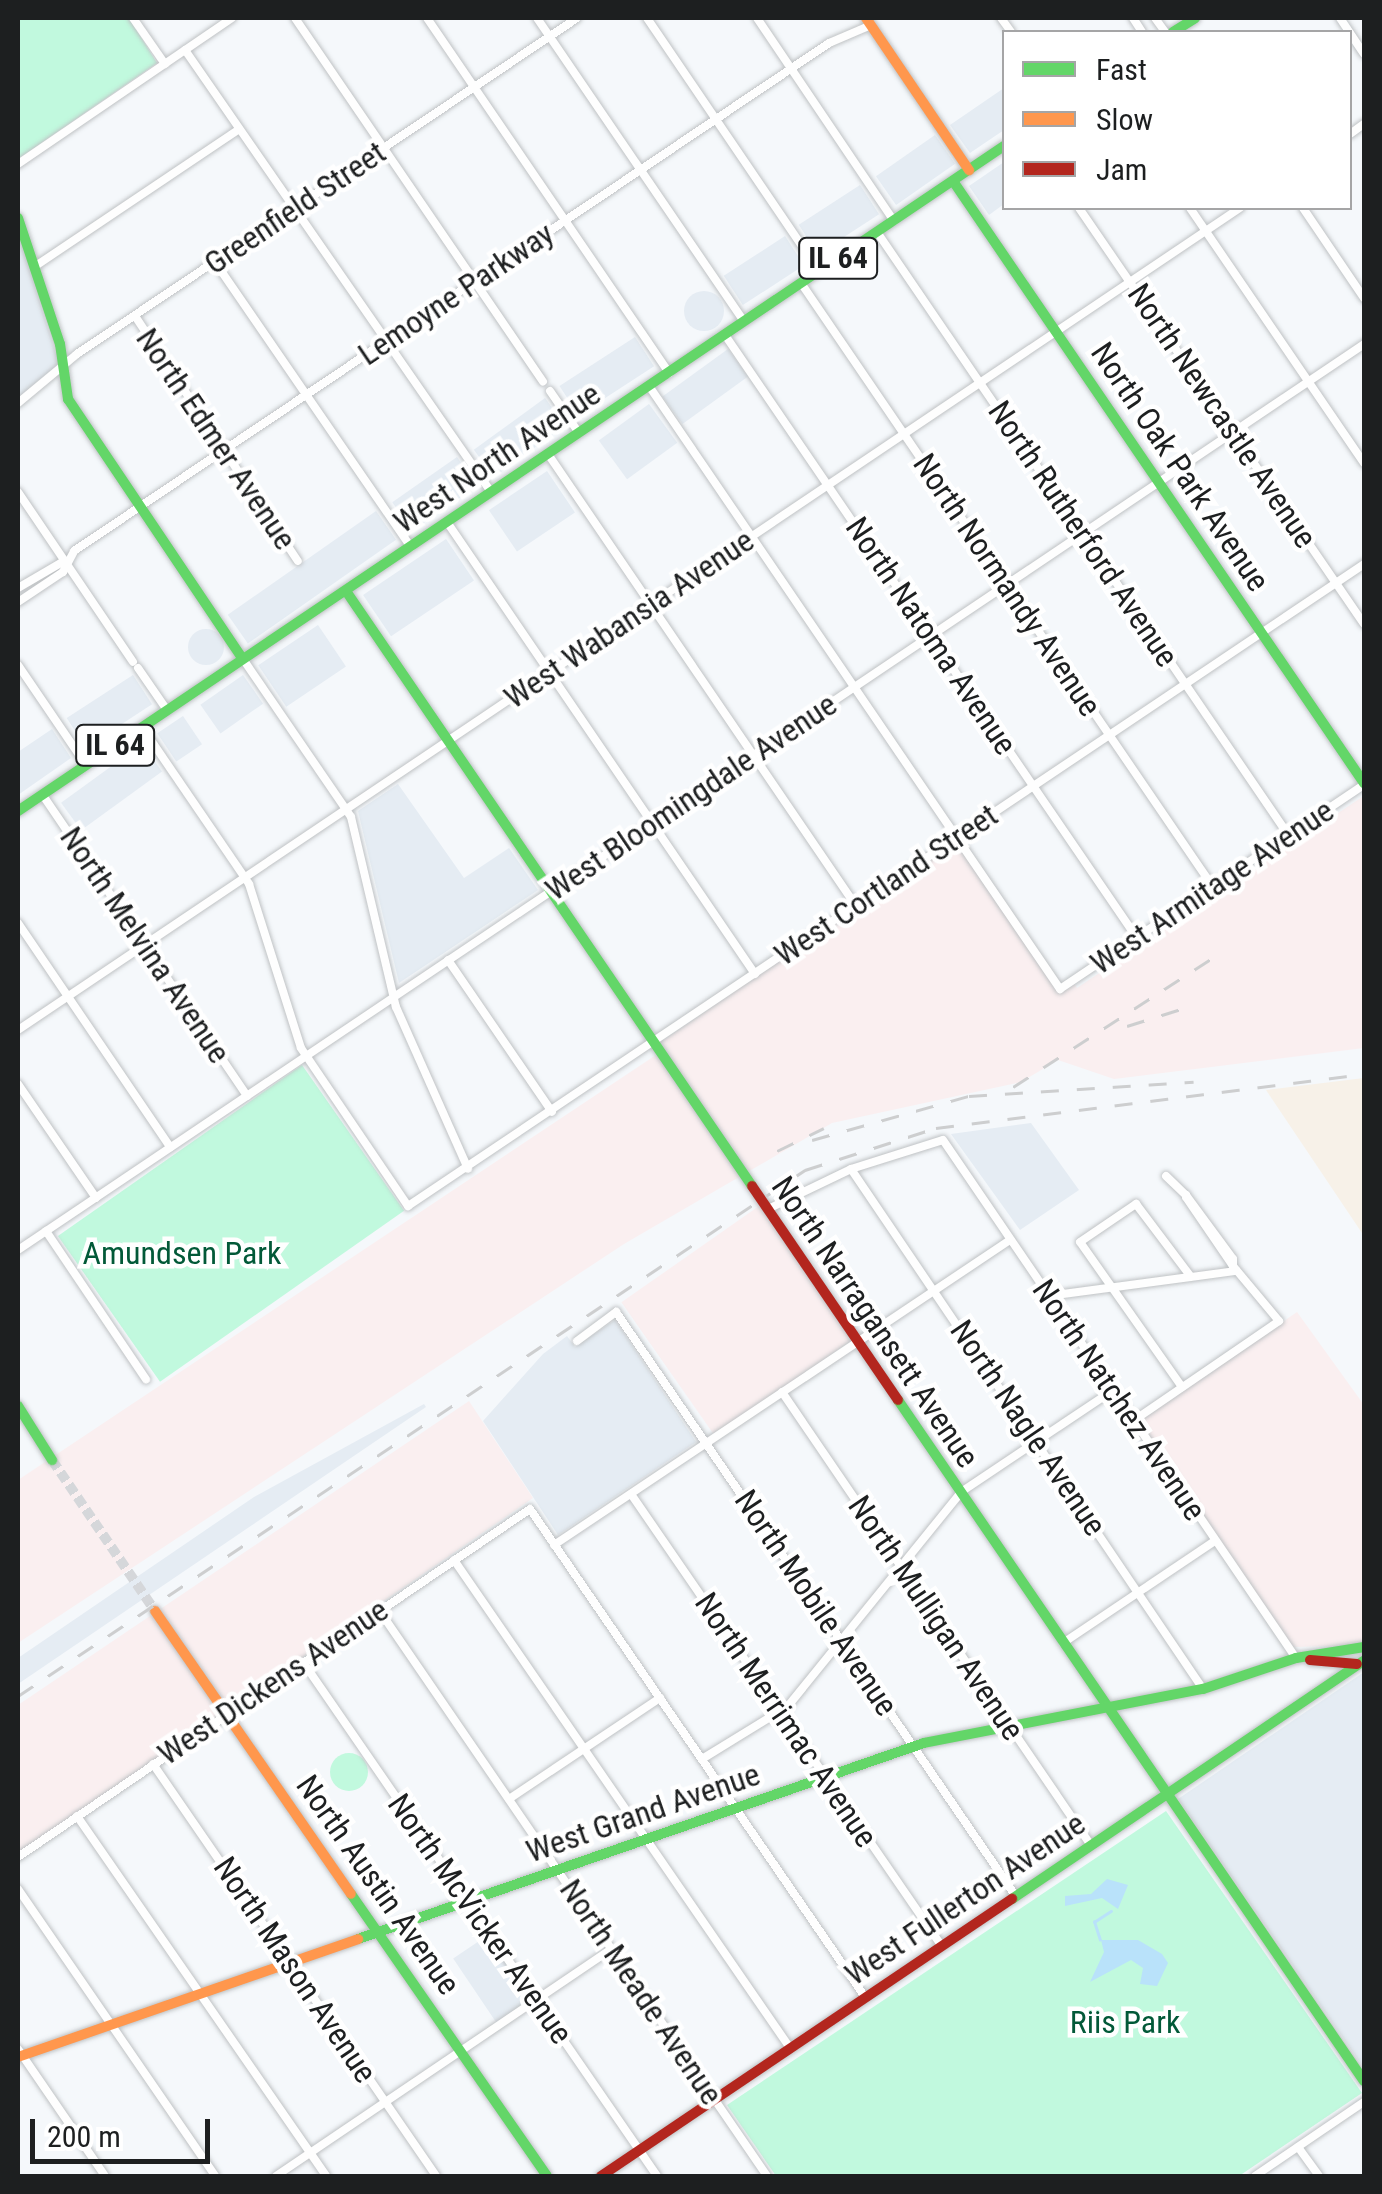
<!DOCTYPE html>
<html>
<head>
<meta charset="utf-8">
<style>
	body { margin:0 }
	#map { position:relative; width:1382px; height:2194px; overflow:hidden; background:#f5f8fb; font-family:"Roboto Condensed",sans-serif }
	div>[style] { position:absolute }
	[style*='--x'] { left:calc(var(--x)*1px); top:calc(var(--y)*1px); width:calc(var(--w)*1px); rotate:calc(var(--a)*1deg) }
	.built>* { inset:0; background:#e5ecf3; transform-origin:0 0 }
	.round { border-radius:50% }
	.industrial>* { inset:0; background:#faeff0; transform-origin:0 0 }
	.medical>* { inset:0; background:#f7f1e8 }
	.green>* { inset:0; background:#c1f9de; transform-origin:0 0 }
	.water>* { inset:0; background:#b9e2fa }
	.stream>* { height:2.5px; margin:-1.25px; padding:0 1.25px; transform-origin:1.25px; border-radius:1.25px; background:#b9e2fa }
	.secondary-tunnel>* { height:10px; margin-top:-5px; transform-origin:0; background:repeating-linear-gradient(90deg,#d5d7da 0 10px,transparent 0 15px) }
	.roads { filter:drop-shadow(0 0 2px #bfc2c4) drop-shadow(0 0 2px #bfc2c4) }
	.street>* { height:8px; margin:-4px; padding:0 4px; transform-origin:4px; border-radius:4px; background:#fefefe }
	.fast>* { height:10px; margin:-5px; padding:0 5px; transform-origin:5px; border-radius:5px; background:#63d668 }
	.slow>* { height:10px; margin:-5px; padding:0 5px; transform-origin:5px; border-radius:5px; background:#ff974d }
	.jam>* { height:10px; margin:-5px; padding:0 5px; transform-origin:5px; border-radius:5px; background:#b3261e }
	.rail>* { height:2.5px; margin-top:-1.25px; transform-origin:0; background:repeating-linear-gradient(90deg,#cdcecf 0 18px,transparent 0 36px) }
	span { translate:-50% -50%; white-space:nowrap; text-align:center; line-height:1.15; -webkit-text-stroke:9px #fff; paint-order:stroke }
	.shield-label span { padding:2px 8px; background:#fff; border:2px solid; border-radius:8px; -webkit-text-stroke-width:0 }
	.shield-label { font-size:30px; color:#1d1f20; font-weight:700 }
	.street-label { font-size:32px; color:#1d1f20 }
	.park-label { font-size:32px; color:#025938 }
	.frame { position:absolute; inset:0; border:20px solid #1d1f20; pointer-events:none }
	.legend { position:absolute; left:1002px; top:30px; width:350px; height:180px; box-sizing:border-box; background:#fff; border:2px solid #a5a5a6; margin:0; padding:12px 18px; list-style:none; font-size:30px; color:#1d1f20 }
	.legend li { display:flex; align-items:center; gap:20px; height:50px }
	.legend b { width:50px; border:2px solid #a5a5a6 }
	.scale { position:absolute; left:30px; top:2119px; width:180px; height:45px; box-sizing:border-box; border:5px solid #1d1f20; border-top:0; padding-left:12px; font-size:30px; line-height:35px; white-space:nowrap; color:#1d1f20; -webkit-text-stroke:8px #fff; paint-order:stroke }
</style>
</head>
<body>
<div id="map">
	<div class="built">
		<i style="clip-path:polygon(1004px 88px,1004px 130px,970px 153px,950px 125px)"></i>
		<i style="left:935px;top:135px;width:35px;height:72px;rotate:55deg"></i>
		<i style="clip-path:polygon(1004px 162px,1004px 204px,989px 215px,969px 186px)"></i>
		<i style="left:860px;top:185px;width:35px;height:73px;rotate:57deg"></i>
		<i style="clip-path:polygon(18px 233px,58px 361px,56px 372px,18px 398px)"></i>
		<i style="left:785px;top:236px;width:35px;height:73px;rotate:57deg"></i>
		<i class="round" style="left:684px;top:291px;width:40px;height:40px"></i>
		<i style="left:635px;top:337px;width:35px;height:90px;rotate:57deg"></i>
		<i style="left:728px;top:349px;width:34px;height:81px;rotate:54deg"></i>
		<i style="left:545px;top:398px;width:34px;height:88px;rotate:54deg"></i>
		<i style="left:649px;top:404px;width:48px;height:62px;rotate:54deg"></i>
		<i style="left:457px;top:457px;width:35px;height:79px;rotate:55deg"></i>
		<i style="left:547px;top:471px;width:50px;height:70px;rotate:56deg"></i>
		<i style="left:376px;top:511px;width:35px;height:181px;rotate:55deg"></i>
		<i style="left:446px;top:539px;width:50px;height:100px;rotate:56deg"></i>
		<i style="left:318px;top:625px;width:50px;height:72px;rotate:56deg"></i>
		<i class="round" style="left:188px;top:629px;width:36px;height:36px"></i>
		<i style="left:133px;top:675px;width:35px;height:79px;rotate:57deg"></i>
		<i style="left:243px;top:675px;width:35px;height:52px;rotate:55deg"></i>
		<i style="left:183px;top:716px;width:34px;height:31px;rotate:56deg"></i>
		<i style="clip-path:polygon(52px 729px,71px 758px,18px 795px,18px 752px)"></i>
		<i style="left:142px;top:744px;width:34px;height:100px;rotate:54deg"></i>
		<i style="clip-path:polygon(398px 784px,464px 878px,509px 848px,538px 890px,399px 983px,358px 811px)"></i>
		<i style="clip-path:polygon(1031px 1123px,1079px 1190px,1020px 1230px,951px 1134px)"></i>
		<i style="clip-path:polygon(615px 1320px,696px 1442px,558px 1535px,483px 1421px,543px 1354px,567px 1336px,575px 1347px)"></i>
		<i style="clip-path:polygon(424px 1404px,426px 1407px,18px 1684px,18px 1658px,254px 1497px)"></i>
		<i style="clip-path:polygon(1364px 1672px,1364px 2068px,1178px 1799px)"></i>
		<i style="left:488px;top:1935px;width:78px;height:42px;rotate:56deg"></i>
	</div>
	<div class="industrial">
		<i style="clip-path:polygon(1362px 797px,1364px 1048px,1114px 1079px,1058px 1060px,1021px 1082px,832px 1123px,624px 1244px,18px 1643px,18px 1480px,656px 1055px,652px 1048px,961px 837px,1062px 985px,1071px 979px,1077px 988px)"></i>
		<i style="left:759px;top:1206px;width:163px;height:168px;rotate:55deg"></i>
		<i style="clip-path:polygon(1297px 1312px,1364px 1405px,1364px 1645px,1293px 1647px,1139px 1421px)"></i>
		<i style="clip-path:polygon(469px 1401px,533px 1498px,18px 1854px,18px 1705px)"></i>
	</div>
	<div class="medical">
		<i style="clip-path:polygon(1364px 1078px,1364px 1236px,1266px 1090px)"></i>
	</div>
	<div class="green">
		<i style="clip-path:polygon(18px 18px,129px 18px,157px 63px,18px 159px)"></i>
		<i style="left:302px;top:1065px;width:178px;height:298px;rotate:55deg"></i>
		<i class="round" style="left:330px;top:1753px;width:38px;height:38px"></i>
		<i style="clip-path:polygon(1166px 1811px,1362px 2093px,1239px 2176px,776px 2176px,727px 2105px)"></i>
	</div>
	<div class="water">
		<i style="clip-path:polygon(1107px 1879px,1128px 1885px,1118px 1909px,1102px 1898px,1065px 1906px,1065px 1896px,1091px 1894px)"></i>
		<i style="clip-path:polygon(1101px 1940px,1138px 1940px,1162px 1954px,1168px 1963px,1157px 1986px,1140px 1984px,1143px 1968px,1131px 1960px,1090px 1982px,1104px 1952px)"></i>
	</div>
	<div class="stream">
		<i style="--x:1100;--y:1940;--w:19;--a:-108"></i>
		<i style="--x:1094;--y:1922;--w:20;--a:-33"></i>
	</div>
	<div class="secondary-tunnel">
		<i style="--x:52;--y:1460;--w:183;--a:55.7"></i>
	</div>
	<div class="roads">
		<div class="street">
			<i style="--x:133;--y:18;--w:56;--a:55.2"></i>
			<i style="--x:295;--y:18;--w:440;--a:55.7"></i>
			<i style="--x:427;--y:18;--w:430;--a:55.7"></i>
			<i style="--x:537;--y:18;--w:368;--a:55.7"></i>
			<i style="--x:647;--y:18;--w:306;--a:55.8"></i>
			<i style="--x:757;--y:18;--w:245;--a:56"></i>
			<i style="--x:1001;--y:18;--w:17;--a:54"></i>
			<i style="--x:1133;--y:18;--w:17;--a:57"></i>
			<i style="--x:1155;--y:18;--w:17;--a:54"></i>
			<i style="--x:1340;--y:18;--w:43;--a:56.3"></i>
			<i style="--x:185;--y:50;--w:538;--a:55.3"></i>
			<i style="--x:1350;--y:134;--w:17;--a:-36"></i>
			<i style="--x:18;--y:164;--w:259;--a:-34.3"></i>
			<i style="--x:1079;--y:208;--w:504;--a:55.59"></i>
			<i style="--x:1190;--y:208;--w:309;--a:55.7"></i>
			<i style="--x:1303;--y:208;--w:109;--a:55.9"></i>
			<i style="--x:877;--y:232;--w:731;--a:55.7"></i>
			<i style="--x:215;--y:262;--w:346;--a:55.5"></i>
			<i style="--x:34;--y:267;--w:247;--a:-33.9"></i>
			<i style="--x:801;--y:283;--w:731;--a:55.7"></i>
			<i style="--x:135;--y:316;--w:294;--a:56.4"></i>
			<i style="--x:725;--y:335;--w:730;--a:55.66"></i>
			<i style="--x:649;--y:386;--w:730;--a:55.72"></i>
			<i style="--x:1060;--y:989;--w:366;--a:-33.9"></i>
			<i style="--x:550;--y:391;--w:51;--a:55.4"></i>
			<i style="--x:18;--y:403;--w:77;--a:-39.7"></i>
			<i style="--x:77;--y:354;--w:602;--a:-33.9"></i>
			<i style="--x:548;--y:454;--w:547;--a:55.73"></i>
			<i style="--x:18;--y:492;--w:205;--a:55.9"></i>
			<i style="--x:447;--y:522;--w:547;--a:55.73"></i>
			<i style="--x:18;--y:588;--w:53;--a:-30.4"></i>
			<i style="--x:18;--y:602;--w:54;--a:-33.7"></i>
			<i style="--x:63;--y:572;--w:24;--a:-62"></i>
			<i style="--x:74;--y:551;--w:910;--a:-33.93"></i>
			<i style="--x:829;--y:43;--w:46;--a:-23.2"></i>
			<i style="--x:243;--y:659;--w:191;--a:55.6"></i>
			<i style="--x:351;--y:817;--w:195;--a:76.7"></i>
			<i style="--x:396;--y:1007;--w:177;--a:66"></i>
			<i style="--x:18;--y:665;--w:121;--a:55.8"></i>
			<i style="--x:138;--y:668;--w:51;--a:55.4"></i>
			<i style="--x:142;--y:727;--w:190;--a:55.7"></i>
			<i style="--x:249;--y:884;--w:172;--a:72.4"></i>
			<i style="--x:301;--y:1048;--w:191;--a:55.9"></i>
			<i style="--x:408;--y:1206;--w:1152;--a:-33.88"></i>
			<i style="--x:42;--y:794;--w:365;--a:55.8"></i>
			<i style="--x:18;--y:923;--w:271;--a:55.8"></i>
			<i style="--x:448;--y:960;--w:184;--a:55.6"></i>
			<i style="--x:18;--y:1030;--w:1473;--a:-33.93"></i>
			<i style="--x:18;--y:1084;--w:138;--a:55.6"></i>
			<i style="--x:851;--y:1169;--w:628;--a:55.91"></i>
			<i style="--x:1166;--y:1176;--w:28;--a:44"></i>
			<i style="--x:1186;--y:1195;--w:79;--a:53.7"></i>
			<i style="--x:1233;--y:1259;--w:7;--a:90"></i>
			<i style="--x:1233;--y:1266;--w:83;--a:-124.3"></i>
			<i style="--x:1186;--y:1197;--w:2;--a:-90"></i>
			<i style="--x:768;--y:1209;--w:92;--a:-25.7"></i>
			<i style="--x:851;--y:1169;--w:96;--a:-17.5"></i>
			<i style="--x:943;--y:1140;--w:627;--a:55.73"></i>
			<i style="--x:46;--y:1231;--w:179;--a:56"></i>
			<i style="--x:18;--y:1250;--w:1623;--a:-33.94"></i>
			<i style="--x:1048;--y:1296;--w:190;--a:-7.6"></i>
			<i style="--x:577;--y:1341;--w:49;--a:-36.6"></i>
			<i style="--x:616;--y:1312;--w:706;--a:55.61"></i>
			<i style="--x:1182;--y:1387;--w:177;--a:-125.1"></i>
			<i style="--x:1080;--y:1242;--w:68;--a:-34.2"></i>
			<i style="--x:1136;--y:1204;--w:91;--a:53"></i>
			<i style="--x:782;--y:1392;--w:547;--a:55.73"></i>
			<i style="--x:1133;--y:1421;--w:177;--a:-34.4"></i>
			<i style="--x:1279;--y:1321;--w:72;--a:-129.9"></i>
			<i style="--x:631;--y:1494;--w:547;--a:55.5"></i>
			<i style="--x:554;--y:1545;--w:549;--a:-33.78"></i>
			<i style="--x:454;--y:1560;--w:592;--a:55.45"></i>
			<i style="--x:379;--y:1610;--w:686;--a:55.57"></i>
			<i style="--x:1063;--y:1643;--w:183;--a:-33.9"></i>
			<i style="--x:303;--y:1662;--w:624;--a:55.44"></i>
			<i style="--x:702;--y:1759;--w:101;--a:-31.6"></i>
			<i style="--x:788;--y:1706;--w:275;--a:-51"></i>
			<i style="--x:961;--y:1492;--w:182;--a:-33.8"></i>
			<i style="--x:153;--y:1764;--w:500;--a:55.5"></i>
			<i style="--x:509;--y:1799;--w:182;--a:-33.8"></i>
			<i style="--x:77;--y:1816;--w:438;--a:55.3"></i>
			<i style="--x:18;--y:1857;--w:619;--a:-34.2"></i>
			<i style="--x:530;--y:1509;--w:592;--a:55.53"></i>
			<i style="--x:18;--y:1889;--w:348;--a:55.5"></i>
			<i style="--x:18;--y:2049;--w:154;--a:55.6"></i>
			<i style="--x:1298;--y:2147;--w:36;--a:54"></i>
			<i style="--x:276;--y:2176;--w:405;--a:-34.1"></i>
			<i style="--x:1255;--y:2176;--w:132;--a:-34.2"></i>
		</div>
		<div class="fast">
			<i style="--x:1173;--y:32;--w:26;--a:-32"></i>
			<i style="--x:953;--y:181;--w:729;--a:55.68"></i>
			<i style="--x:18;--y:218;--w:133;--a:71.6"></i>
			<i style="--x:60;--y:344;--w:56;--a:81.7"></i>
			<i style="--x:68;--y:399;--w:313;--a:56.1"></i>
			<i style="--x:346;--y:591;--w:720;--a:55.69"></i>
			<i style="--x:18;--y:811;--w:1189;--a:-34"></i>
			<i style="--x:898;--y:1400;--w:825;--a:55.62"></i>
			<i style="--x:18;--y:1406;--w:64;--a:57.8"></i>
			<i style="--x:351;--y:1894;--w:343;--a:55.2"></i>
			<i style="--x:1012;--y:1899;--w:425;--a:-34.1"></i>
			<i style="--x:358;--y:1939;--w:599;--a:-19.1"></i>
			<i style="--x:924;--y:1743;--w:284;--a:-11"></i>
			<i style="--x:1203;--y:1689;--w:98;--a:-18.4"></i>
			<i style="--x:1296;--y:1658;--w:69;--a:-9.2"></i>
		</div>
		<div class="slow">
			<i style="--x:866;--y:18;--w:184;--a:55.9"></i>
			<i style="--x:155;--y:1611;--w:344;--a:55.3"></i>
			<i style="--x:18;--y:2057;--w:360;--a:-19.1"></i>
		</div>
		<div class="jam">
			<i style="--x:752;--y:1186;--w:259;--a:55.7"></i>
			<i style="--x:1310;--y:1660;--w:47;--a:4.9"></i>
			<i style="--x:601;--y:2176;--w:496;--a:-34"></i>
		</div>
	</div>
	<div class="rail">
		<i style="--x:1127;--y:1026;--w:60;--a:-17.5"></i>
		<i style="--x:1013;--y:1087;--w:236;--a:-32.9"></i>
		<i style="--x:812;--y:1140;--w:163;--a:-15.7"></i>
		<i style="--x:969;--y:1096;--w:225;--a:-3.6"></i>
		<i style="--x:777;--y:1151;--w:52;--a:-26.1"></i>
		<i style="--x:18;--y:1696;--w:947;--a:-33.76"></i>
		<i style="--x:805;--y:1170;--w:138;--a:-17.8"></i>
		<i style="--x:936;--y:1128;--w:431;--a:-7.2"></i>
	</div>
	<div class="shield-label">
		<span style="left:838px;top:258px">IL 64</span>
		<span style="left:115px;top:745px">IL 64</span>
	</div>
	<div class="street-label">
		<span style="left:295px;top:208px;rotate:-34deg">Greenfield Street</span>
		<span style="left:456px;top:294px;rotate:-34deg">Lemoyne Parkway</span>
		<span style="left:1222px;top:416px;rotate:56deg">North Newcastle Avenue</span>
		<span style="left:216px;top:439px;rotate:56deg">North Edmer Avenue</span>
		<span style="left:497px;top:458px;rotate:-34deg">West North Avenue</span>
		<span style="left:1180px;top:467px;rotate:56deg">North Oak Park Avenue</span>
		<span style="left:1083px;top:534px;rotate:56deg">North Rutherford Avenue</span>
		<span style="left:1007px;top:585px;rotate:56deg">North Normandy Avenue</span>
		<span style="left:629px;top:619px;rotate:-34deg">West Wabansia Avenue</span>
		<span style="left:931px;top:636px;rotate:56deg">North Natoma Avenue</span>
		<span style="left:691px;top:797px;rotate:-34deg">West Bloomingdale Avenue</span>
		<span style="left:886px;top:885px;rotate:-34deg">West Cortland Street</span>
		<span style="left:1212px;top:887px;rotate:-34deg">West Armitage Avenue</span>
		<span style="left:145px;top:945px;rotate:56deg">North Melvina Avenue</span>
		<span style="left:875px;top:1322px;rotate:56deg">North Narragansett Avenue</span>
		<span style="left:1119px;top:1400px;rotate:56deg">North Natchez Avenue</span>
		<span style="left:1028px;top:1428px;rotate:56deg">North Nagle Avenue</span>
		<span style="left:816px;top:1603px;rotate:56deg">North Mobile Avenue</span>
		<span style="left:936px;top:1618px;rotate:56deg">North Mulligan Avenue</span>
		<span style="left:273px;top:1682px;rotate:-34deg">West Dickens Avenue</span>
		<span style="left:786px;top:1720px;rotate:56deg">North Merrimac Avenue</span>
		<span style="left:643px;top:1813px;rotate:-19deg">West Grand Avenue</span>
		<span style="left:378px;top:1885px;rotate:55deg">North Austin Avenue</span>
		<span style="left:965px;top:1899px;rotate:-34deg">West Fullerton Avenue</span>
		<span style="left:480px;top:1919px;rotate:55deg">North McVicker Avenue</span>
		<span style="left:295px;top:1970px;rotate:56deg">North Mason Avenue</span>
		<span style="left:641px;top:1992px;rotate:56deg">North Meade Avenue</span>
	</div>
	<div class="park-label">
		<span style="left:182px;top:1253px">Amundsen Park</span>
		<span style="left:1125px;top:2022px">Riis Park</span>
	</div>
	<div class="frame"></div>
	<ul class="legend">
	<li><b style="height:12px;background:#63d668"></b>Fast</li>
	<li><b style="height:12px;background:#ff974d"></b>Slow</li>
	<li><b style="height:12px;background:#b3261e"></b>Jam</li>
	</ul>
	<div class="scale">200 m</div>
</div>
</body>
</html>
